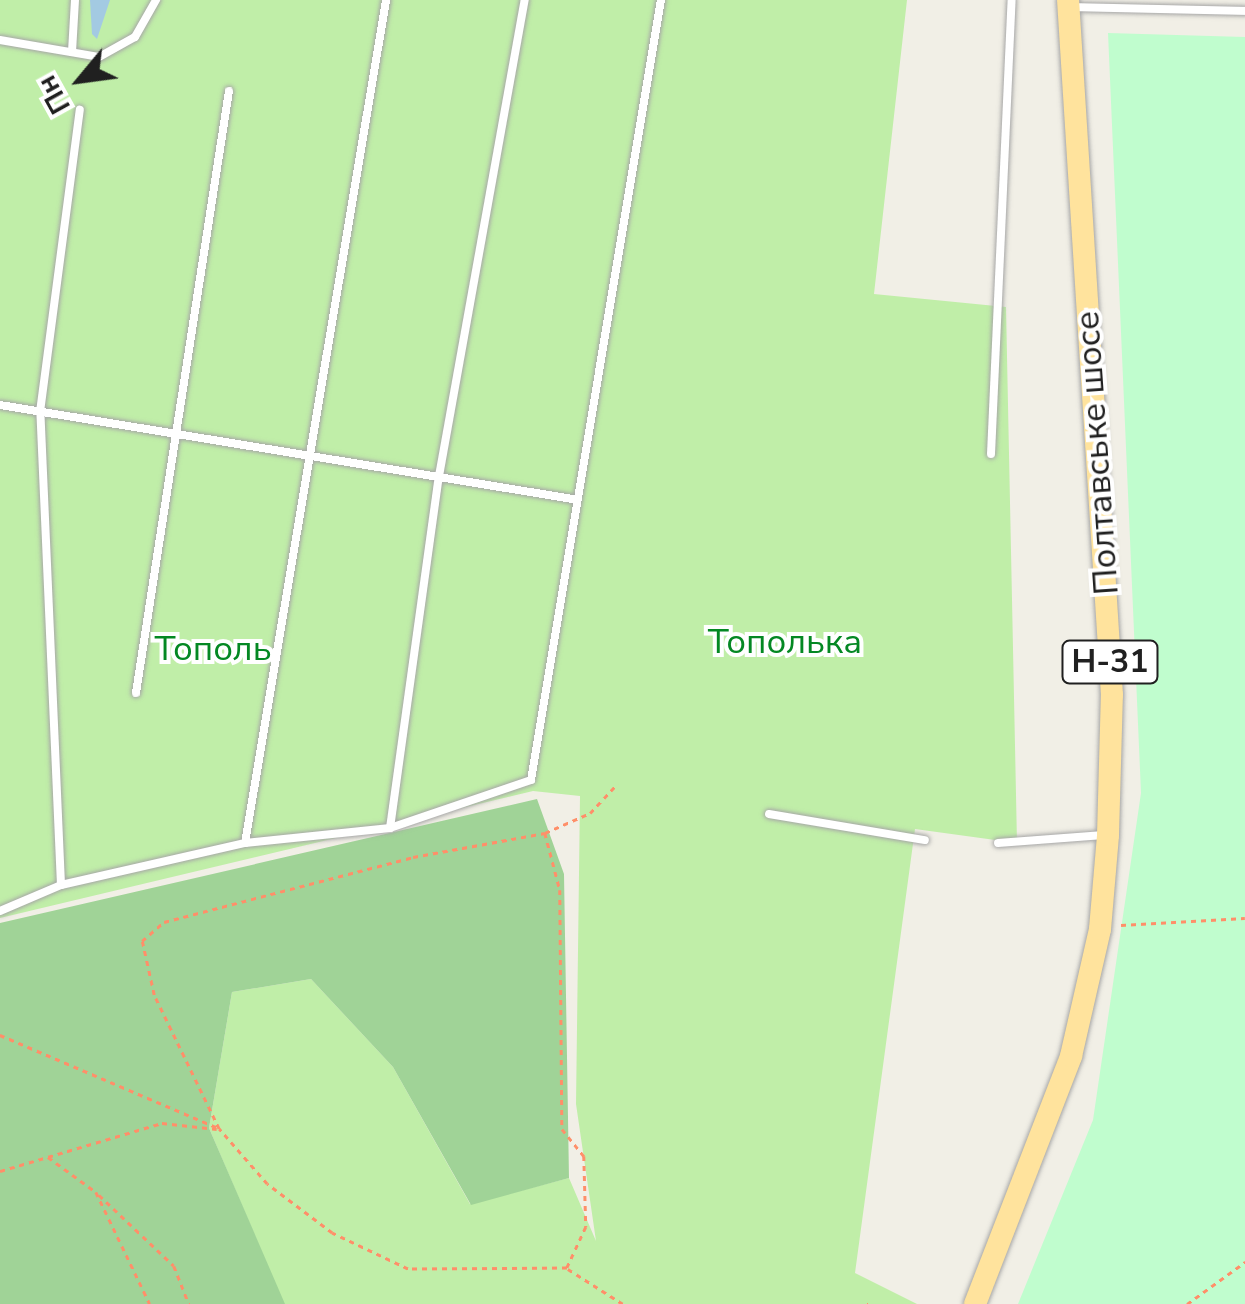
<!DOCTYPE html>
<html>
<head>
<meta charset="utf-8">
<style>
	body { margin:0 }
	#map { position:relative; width:1245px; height:1304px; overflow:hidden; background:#f1efe6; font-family:"Nunito Sans",sans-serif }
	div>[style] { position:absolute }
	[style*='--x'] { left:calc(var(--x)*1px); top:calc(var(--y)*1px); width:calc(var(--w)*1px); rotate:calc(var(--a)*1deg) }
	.grass>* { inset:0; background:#c0eea8 }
	.forest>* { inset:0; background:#a0d397 }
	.park>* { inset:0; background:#c0fdce }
	.water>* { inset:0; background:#a3cae2 }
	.path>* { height:2.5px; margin-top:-1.25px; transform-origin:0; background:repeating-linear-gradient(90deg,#ff8f69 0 5px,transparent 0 10px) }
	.roads { filter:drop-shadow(0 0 2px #a7a7a7) drop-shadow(0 0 2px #a7a7a7) }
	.service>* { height:8px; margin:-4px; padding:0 4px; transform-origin:4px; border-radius:4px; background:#fff }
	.primary>* { height:22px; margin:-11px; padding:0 11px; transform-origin:11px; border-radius:11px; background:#ffe39d }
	span { translate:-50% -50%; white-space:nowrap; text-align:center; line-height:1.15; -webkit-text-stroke:8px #fff; paint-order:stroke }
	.shield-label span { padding:2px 8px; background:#fff; border:2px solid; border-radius:8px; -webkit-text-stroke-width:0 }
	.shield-label { font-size:32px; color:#202020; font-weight:700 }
	.street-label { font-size:35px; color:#202020 }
	.park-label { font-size:35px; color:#048823 }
	.north { position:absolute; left:30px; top:30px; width:100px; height:100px; -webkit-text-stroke:8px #fff; paint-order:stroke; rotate:241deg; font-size:28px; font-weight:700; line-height:40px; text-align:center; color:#202020 }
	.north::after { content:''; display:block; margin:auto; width:35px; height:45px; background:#202020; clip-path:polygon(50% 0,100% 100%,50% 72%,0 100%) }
</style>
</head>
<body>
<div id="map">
	<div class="grass">
		<i style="clip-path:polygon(0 0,907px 0,874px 294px,1006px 307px,1017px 843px,915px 829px,855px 1273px,917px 1304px,284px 1304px,209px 1128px,232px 992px,311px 979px,393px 1067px,470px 1204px,569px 1178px,596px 1241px,576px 1104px,580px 796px,533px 791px,0 918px)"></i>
	</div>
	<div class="forest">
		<i style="clip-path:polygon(537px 799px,564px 874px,569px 1178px,471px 1205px,393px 1067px,311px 979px,232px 992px,209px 1128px,285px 1304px,0 1304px,0 923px)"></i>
	</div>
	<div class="park">
		<i style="clip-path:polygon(1108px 33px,1245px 37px,1245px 1304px,1018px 1304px,1093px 1120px,1141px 793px)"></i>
	</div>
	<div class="water">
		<i style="clip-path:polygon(90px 0,110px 0,97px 39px,92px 34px)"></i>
	</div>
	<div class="path">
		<i style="--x:545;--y:833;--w:59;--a:75.3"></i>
		<i style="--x:560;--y:890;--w:239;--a:89.5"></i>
		<i style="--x:562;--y:1129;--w:35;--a:51"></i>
		<i style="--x:584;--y:1156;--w:71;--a:88.4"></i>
		<i style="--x:586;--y:1227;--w:45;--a:114.9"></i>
		<i style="--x:567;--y:1268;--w:159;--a:179.6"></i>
		<i style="--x:408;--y:1269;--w:84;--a:-154.7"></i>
		<i style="--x:332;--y:1233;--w:81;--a:-143"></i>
		<i style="--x:267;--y:1184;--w:73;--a:-131.1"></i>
		<i style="--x:219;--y:1129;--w:149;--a:-115.9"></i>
		<i style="--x:154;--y:995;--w:55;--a:-102.5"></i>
		<i style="--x:142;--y:941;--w:29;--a:-41"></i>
		<i style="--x:164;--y:922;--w:257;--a:-14.6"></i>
		<i style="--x:413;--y:857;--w:134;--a:-10.3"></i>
		<i style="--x:545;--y:833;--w:49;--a:-24"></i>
		<i style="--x:590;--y:813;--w:40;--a:-47"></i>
		<i style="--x:1121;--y:925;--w:124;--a:-3.2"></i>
		<i style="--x:0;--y:1035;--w:237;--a:23.1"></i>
		<i style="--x:48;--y:1157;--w:59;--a:36.1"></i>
		<i style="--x:96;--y:1192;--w:124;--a:64.3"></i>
		<i style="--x:0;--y:1171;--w:169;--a:-16.5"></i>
		<i style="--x:162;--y:1123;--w:55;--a:6.2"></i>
		<i style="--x:99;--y:1195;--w:103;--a:43.4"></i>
		<i style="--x:174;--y:1266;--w:41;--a:68.5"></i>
		<i style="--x:568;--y:1269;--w:65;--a:32.5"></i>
		<i style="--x:867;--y:1304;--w:1;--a:0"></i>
		<i style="--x:1187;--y:1304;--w:72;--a:-35.9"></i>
	</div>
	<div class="roads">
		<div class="service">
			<i style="--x:1073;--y:7;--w:172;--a:1.3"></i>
			<i style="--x:0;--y:40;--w:100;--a:9.7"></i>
			<i style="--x:99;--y:57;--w:41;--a:-29.1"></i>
			<i style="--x:135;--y:37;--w:43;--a:-60.4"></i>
			<i style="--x:72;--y:52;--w:52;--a:-86.7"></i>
			<i style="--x:0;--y:405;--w:581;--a:9.32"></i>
			<i style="--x:991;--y:454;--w:454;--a:-87.4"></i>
			<i style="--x:136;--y:693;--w:609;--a:-81.22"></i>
			<i style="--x:769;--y:814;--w:158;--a:9.5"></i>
			<i style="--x:390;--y:828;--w:355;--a:-82.1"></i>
			<i style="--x:439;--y:476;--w:484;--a:-79.8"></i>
			<i style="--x:245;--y:843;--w:855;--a:-80.5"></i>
			<i style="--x:998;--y:843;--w:106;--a:-4.3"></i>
			<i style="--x:61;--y:885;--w:473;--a:-92.5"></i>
			<i style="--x:40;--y:412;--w:305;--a:-82.5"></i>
			<i style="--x:0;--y:911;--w:66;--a:-23.1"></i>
			<i style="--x:61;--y:885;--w:189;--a:-12.9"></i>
			<i style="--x:245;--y:843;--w:146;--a:-5.9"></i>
			<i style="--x:390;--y:828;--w:149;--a:-18.8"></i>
			<i style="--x:531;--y:780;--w:791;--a:-80.54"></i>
		</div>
		<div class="primary">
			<i style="--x:975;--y:1304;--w:266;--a:-68.8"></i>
			<i style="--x:1071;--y:1056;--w:130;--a:-77.1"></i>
			<i style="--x:1100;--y:929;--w:94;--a:-85.1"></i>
			<i style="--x:1108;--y:835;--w:140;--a:-88.4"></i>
			<i style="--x:1112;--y:695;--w:696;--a:-93.62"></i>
		</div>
	</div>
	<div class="shield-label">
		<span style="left:1110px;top:662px">Н-31</span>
	</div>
	<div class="street-label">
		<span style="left:1097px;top:453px;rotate:-94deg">Полтавське шосе</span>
	</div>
	<div class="park-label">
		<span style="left:785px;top:642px">Тополька</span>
		<span style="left:213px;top:649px">Тополь</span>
	</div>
	<div class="north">Пн</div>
</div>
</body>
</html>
